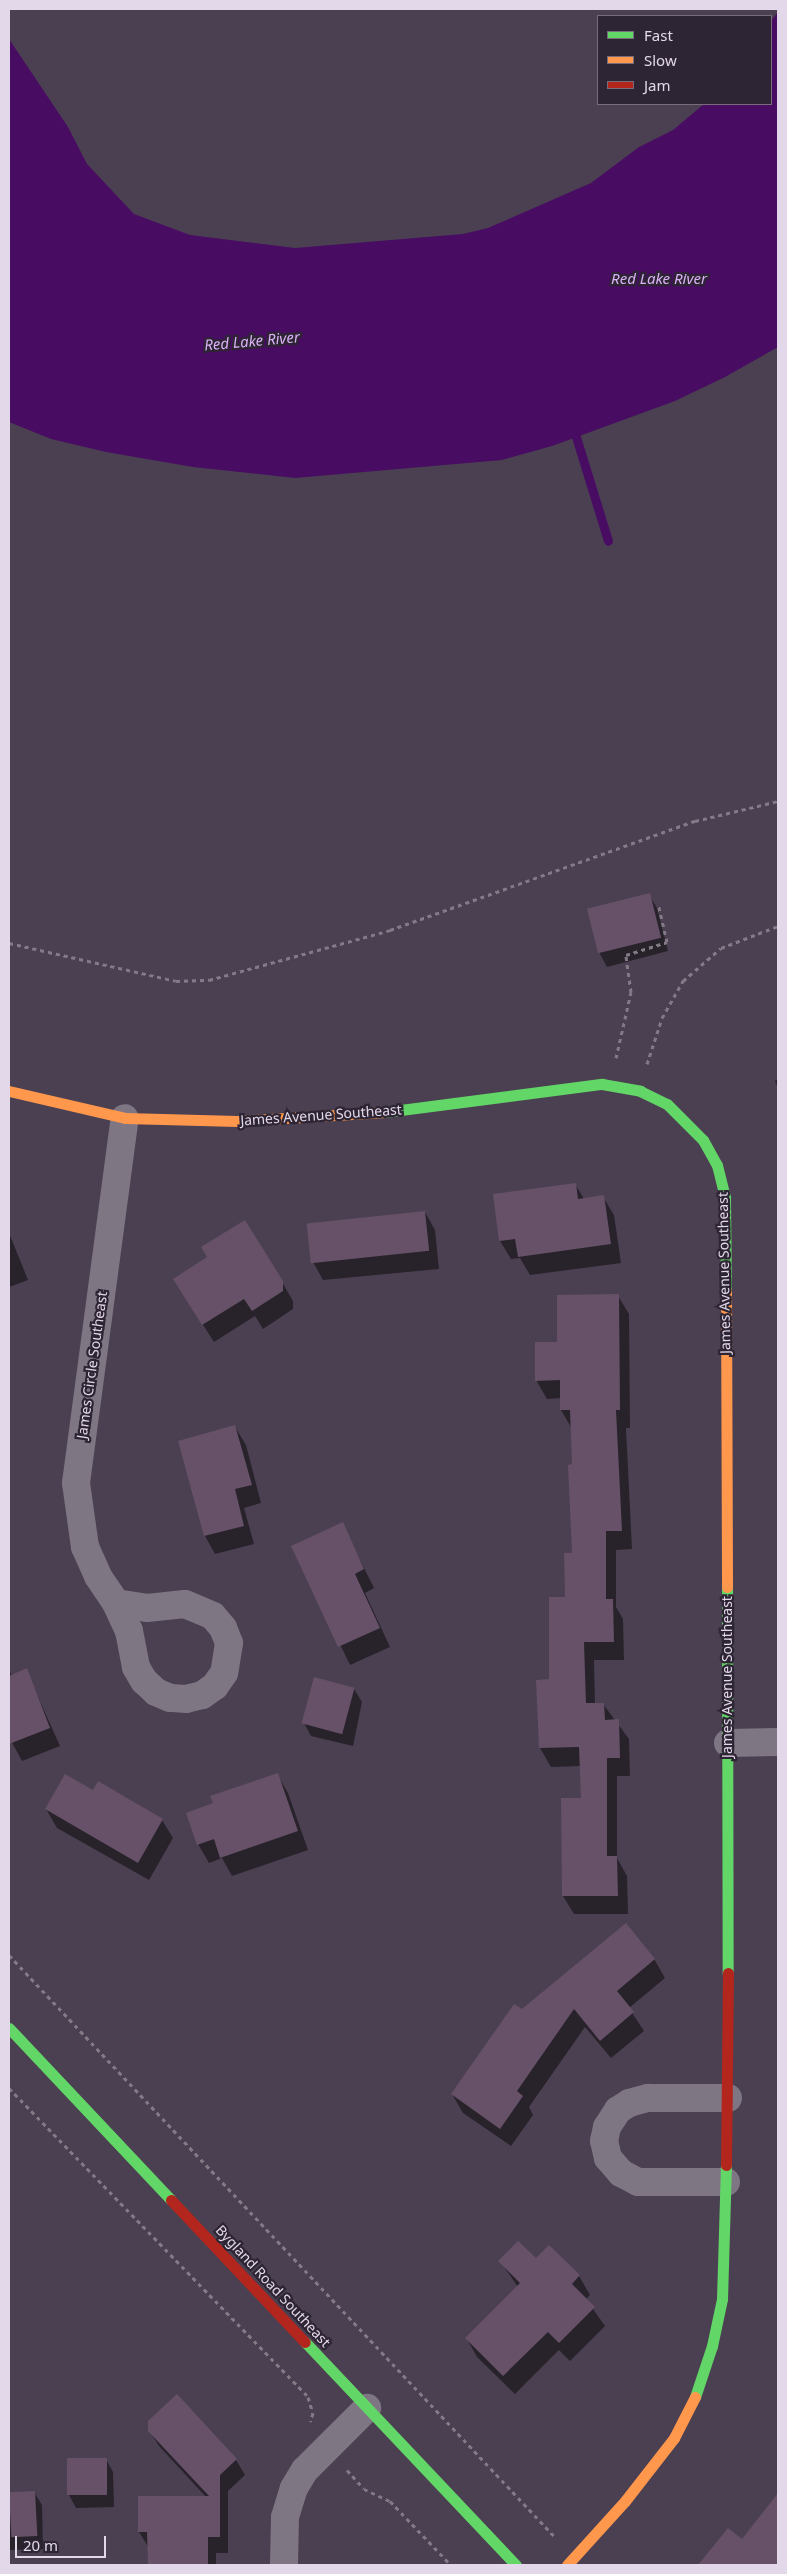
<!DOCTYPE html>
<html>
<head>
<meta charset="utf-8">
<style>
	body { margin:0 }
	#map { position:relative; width:787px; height:2574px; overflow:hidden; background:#4b4051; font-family:"Noto Sans",sans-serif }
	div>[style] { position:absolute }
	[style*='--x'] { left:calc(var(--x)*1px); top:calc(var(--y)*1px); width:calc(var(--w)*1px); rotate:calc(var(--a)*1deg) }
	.water>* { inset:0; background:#480c63 }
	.shadow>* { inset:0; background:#0007 }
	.stream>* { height:9px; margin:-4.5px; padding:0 4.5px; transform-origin:4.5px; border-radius:4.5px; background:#480c63 }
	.building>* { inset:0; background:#665168; transform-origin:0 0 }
	.path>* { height:3px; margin-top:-1.5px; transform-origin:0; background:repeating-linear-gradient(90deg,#827b87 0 4px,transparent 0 8px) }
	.street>* { height:28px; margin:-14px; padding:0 14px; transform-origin:14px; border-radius:14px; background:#7e7683 }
	.fast>* { height:11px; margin:-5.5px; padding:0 5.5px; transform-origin:5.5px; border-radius:5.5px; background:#63d668 }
	.slow>* { height:11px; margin:-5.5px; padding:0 5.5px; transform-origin:5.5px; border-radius:5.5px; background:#ff974d }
	.jam>* { height:11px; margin:-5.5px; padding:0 5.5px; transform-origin:5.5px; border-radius:5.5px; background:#b3261e }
	span { translate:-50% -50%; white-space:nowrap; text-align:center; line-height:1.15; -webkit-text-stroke:4.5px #2d2533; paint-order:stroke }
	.street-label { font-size:14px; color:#e3d7ea }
	.water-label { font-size:15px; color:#dbb1f7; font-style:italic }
	.frame { position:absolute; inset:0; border:10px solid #e3d7ea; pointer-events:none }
	.legend { position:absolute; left:597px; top:15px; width:175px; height:90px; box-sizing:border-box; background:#2d2533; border:1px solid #766c7c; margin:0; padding:6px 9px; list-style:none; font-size:15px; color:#e3d7ea }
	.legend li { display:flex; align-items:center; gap:10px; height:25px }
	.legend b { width:25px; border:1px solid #766c7c }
	.scale { position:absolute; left:15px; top:2536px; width:91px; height:22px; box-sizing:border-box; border:2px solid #e3d7ea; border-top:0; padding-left:6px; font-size:15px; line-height:18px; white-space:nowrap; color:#e3d7ea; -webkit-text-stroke:4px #2d2533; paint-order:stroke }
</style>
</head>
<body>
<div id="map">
	<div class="water">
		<i style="clip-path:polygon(778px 12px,778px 347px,725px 377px,675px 401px,552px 446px,502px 460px,295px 478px,193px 467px,106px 452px,51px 439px,9px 422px,9px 39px,68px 127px,87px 164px,134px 214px,190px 235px,295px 248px,463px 234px,488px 228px,591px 183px,639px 147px,673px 130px,704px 104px,771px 104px,771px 21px)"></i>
	</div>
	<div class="shadow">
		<i style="clip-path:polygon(649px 895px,657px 908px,668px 951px,607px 967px,600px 954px,589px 911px)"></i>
		<i style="clip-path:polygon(778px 1079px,778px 1088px,775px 1081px)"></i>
		<i style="clip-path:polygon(575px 1184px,584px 1199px,603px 1197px,614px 1215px,621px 1263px,530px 1275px,520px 1258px,511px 1259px,500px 1241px)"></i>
		<i style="clip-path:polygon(425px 1212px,435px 1230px,439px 1269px,323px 1280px,313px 1262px)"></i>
		<i style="clip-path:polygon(9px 1233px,28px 1280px,9px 1287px)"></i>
		<i style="clip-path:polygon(282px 1282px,293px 1301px,293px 1309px,263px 1329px,255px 1316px,214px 1342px,186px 1298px)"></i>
		<i style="clip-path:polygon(618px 1296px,629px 1314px,630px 1428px,626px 1428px,632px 1549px,616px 1550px,616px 1607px,623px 1619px,624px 1660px,594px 1660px,595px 1704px,603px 1704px,629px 1739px,630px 1776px,617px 1776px,617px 1858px,627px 1876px,628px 1914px,574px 1914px,563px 1896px,582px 1799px,581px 1766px,551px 1767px,540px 1748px,538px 1681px,550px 1681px,573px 1554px,572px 1429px,561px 1410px,561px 1398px,547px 1399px,536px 1380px,559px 1344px)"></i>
		<i style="clip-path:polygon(235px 1427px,246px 1445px,261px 1503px,244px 1508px,254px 1544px,215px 1554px,205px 1536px)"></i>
		<i style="clip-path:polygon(342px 1524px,374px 1588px,365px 1593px,390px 1647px,350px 1665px,293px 1547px)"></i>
		<i style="clip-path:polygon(9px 1670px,12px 1676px,26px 1670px,60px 1746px,22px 1761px,9px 1737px)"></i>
		<i style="clip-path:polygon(354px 1689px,362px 1702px,353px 1746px,311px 1736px,304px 1723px)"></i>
		<i style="clip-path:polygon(277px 1774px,288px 1793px,308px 1850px,232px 1876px,222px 1858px,209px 1863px,198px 1844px,214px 1804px)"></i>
		<i style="clip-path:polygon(93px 1791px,162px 1820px,173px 1838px,149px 1880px,57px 1828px,46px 1809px)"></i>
		<i style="clip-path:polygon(654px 1959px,665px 1978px,629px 2008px,644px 2031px,611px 2058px,585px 2027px,529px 2107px,533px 2115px,511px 2146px,463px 2113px,452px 2094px,522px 2011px)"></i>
		<i style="clip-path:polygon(549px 2247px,579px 2276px,590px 2295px,586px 2299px,605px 2326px,570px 2361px,559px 2350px,515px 2394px,477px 2357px,467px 2339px,518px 2287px,500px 2261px,536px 2260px)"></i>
		<i style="clip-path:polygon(149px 2430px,236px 2460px,245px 2475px,228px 2491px,228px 2553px,216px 2553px,216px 2565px,149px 2565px,149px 2548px,139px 2532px,206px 2497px,159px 2446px)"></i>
		<i style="clip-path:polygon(106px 2459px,113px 2472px,114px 2507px,76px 2508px,69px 2495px)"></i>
		<i style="clip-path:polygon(34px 2492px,42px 2505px,43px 2549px,9px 2550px,9px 2493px)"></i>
		<i style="clip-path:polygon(771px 2505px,778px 2510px,778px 2565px,700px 2565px,728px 2530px,742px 2541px)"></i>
	</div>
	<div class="stream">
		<i style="--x:573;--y:427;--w:119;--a:72.9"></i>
	</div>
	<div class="building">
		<i style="left:650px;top:893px;width:46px;height:65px;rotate:76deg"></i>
		<i style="clip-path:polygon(576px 1183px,578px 1199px,604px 1195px,611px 1244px,518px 1257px,515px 1239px,499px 1241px,493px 1194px)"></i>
		<i style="left:425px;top:1211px;width:40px;height:119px;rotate:84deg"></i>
		<i style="clip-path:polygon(245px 1220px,283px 1281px,283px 1291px,252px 1311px,244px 1299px,202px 1325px,173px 1279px,207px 1257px,201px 1247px)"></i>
		<i style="clip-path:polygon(619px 1294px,620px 1410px,616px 1410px,622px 1531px,606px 1531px,606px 1599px,613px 1599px,614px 1642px,584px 1642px,586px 1703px,604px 1703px,605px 1720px,619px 1719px,620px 1758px,607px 1758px,607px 1856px,617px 1856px,618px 1896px,562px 1896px,561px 1798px,581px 1798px,579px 1747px,539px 1748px,536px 1680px,549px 1679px,549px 1597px,565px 1597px,564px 1553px,572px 1553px,568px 1465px,572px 1464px,570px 1410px,560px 1410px,560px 1380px,535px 1381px,535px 1342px,557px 1342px,557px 1295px)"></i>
		<i style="clip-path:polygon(235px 1425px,252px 1485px,235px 1489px,244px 1526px,204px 1536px,178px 1441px)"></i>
		<i style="clip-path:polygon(343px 1522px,364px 1569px,355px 1574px,380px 1628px,338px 1647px,291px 1546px)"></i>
		<i style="clip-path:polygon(27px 1668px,50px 1728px,9px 1744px,9px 1676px)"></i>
		<i style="left:314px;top:1677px;width:42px;height:48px;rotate:15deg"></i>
		<i style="clip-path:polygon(278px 1773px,298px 1831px,220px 1858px,214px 1839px,197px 1845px,186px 1813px,213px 1803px,210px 1796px)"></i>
		<i style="clip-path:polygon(65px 1774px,93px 1790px,98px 1781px,163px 1819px,138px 1863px,45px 1809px)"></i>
		<i style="clip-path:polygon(626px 1923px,655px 1959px,617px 1991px,634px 2012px,600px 2041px,574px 2009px,517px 2091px,523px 2096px,500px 2129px,451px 2094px,514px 2004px,522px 2009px)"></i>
		<i style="clip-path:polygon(518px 2241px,536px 2258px,549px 2245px,580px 2275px,572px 2284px,595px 2307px,559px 2343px,548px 2332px,503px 2376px,465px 2338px,520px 2283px,498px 2261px)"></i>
		<i style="clip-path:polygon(177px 2394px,237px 2459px,220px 2475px,220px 2537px,208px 2537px,208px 2565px,148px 2565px,147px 2532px,138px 2532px,138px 2496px,209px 2496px,148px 2431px,148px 2421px)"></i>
		<i style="left:107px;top:2458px;width:37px;height:40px;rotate:90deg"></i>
		<i style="left:35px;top:2491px;width:45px;height:26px;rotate:87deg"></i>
		<i style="clip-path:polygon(778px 2493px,778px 2565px,698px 2565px,728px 2528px,742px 2539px)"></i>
	</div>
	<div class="path">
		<i style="--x:9;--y:943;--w:171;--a:12.8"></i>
		<i style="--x:176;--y:981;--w:33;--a:-2"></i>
		<i style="--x:209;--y:980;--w:188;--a:-15.4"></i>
		<i style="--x:390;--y:930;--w:324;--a:-19.7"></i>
		<i style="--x:695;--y:821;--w:85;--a:-13.5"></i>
		<i style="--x:616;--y:1058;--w:68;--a:-77.2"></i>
		<i style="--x:631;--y:992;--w:37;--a:-98"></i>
		<i style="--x:626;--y:955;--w:43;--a:-17.6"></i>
		<i style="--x:667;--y:942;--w:39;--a:-103"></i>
		<i style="--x:647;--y:1064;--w:48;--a:-71.9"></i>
		<i style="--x:662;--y:1018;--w:43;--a:-60.4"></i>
		<i style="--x:683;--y:981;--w:50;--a:-41"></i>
		<i style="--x:721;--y:948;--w:61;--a:-21.1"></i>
		<i style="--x:9;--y:1955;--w:797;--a:46.83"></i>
		<i style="--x:9;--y:2088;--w:430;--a:45.9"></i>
		<i style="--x:308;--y:2397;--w:17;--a:73"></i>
		<i style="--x:313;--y:2413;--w:9;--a:108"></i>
		<i style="--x:347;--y:2470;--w:25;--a:48"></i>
		<i style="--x:364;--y:2489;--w:29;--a:25"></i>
		<i style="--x:390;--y:2501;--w:88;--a:46.4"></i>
	</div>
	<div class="street">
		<i style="--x:116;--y:1603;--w:32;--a:-124"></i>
		<i style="--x:98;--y:1576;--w:32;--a:-114"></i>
		<i style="--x:85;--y:1547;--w:65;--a:-98"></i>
		<i style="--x:76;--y:1483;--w:368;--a:-82.4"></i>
		<i style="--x:116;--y:1603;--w:31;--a:9"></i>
		<i style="--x:147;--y:1608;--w:38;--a:-6"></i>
		<i style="--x:185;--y:1604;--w:30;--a:23"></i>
		<i style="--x:213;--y:1616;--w:16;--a:50"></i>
		<i style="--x:223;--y:1628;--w:16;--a:68"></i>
		<i style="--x:229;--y:1643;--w:30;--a:99"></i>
		<i style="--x:224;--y:1673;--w:16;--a:125"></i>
		<i style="--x:215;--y:1686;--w:16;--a:145"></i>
		<i style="--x:202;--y:1695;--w:16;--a:166"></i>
		<i style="--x:186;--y:1699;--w:16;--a:-176"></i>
		<i style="--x:170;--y:1698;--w:15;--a:-157"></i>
		<i style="--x:156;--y:1692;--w:16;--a:-137"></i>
		<i style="--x:144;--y:1681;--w:16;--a:-120"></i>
		<i style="--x:136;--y:1667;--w:37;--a:-101"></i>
		<i style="--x:129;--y:1631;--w:31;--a:-115"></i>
		<i style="--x:728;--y:1743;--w:50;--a:-1.1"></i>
		<i style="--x:726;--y:2182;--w:88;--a:180"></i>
		<i style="--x:638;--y:2182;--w:19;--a:-152"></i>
		<i style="--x:621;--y:2173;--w:20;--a:-131"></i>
		<i style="--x:608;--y:2158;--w:17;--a:-103"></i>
		<i style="--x:604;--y:2141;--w:14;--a:-78"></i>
		<i style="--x:607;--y:2127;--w:20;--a:-57"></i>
		<i style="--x:618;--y:2110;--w:13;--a:-32"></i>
		<i style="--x:629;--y:2103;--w:20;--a:-15"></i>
		<i style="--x:648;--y:2098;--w:80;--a:0"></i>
		<i style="--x:284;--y:2565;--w:48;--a:-88.8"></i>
		<i style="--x:285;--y:2517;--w:30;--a:-73"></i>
		<i style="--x:294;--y:2488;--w:21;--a:-59"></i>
		<i style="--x:305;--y:2470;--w:88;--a:-45"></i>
	</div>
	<div class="fast">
		<i style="--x:385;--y:1112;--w:219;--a:-7.4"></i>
		<i style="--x:602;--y:1084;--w:39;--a:10"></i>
		<i style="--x:640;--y:1091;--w:30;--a:26"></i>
		<i style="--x:667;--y:1104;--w:51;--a:45"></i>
		<i style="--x:703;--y:1140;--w:29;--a:61"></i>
		<i style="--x:717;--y:1165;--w:34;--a:76"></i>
		<i style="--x:725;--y:1198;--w:93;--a:89.4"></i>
		<i style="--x:727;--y:1587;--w:386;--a:89.9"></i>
		<i style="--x:9;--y:2028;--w:236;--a:46.7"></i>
		<i style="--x:305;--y:2342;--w:307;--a:46.6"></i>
		<i style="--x:695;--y:2397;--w:54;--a:-71.6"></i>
		<i style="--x:712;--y:2346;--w:48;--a:-78"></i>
		<i style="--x:722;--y:2299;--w:134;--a:-88.3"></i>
	</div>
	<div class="slow">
		<i style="--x:9;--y:1091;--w:119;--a:13.1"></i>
		<i style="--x:125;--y:1118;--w:112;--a:1.5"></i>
		<i style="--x:237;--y:1121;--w:148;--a:-3.5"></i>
		<i style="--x:726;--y:1291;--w:296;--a:89.8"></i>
		<i style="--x:567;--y:2565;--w:86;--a:-47.8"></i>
		<i style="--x:625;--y:2501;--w:80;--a:-52.1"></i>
		<i style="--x:674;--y:2438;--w:46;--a:-62.9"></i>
	</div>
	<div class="jam">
		<i style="--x:726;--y:2165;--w:192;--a:-89.4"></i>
		<i style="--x:171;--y:2200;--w:195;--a:46.7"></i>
	</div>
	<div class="street-label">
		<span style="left:321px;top:1115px;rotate:-4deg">James Avenue Southeast</span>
		<span style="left:724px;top:1273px;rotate:-91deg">James Avenue Southeast</span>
		<span style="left:92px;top:1365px;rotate:-82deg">James Circle Southeast</span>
		<span style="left:727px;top:1677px;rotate:-90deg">James Avenue Southeast</span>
		<span style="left:273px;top:2286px;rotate:47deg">Bygland Road Southeast</span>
	</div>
	<div class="water-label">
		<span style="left:659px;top:279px">Red Lake River</span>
		<span style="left:252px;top:341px;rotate:-5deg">Red Lake River</span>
	</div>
	<div class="frame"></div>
	<ul class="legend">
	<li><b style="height:6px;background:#63d668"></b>Fast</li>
	<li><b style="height:6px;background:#ff974d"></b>Slow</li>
	<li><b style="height:6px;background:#b3261e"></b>Jam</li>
	</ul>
	<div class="scale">20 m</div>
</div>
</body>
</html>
